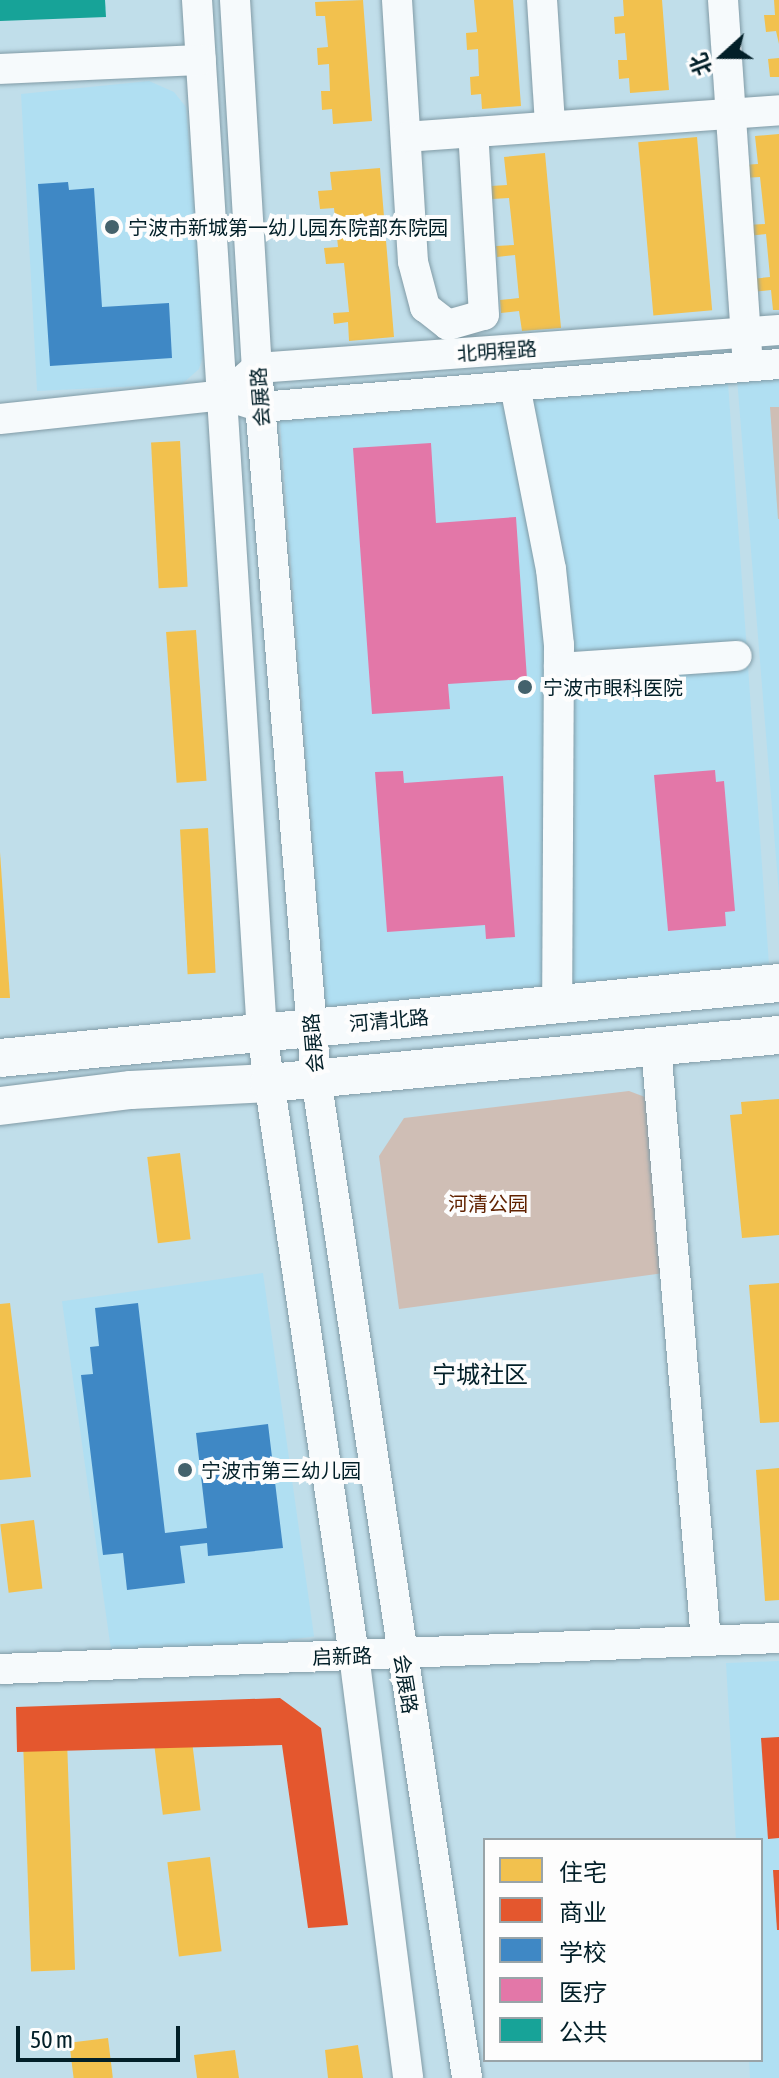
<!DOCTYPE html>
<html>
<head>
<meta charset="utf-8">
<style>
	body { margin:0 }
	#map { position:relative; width:779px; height:2078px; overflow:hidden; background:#c0deea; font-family:"Asap Condensed","Noto Sans SC",sans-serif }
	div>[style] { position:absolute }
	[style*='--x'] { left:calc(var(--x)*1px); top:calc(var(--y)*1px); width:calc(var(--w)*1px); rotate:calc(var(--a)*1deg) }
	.built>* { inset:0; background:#b0dff2; transform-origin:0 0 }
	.green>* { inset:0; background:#cfbeb5 }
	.homes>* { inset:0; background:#f2c14e; transform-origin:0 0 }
	.shops>* { inset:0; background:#e4572e }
	.schools>* { inset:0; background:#3f88c5 }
	.health>* { inset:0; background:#e377a8 }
	.public>* { inset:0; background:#17a398 }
	.roads { filter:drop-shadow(0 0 2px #819ba6) drop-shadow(0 0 2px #819ba6) }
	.minor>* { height:30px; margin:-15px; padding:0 15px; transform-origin:15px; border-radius:15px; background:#f6fafc }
	.major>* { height:38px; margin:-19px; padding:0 19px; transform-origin:19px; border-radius:19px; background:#f6fafc }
	.dots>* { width:22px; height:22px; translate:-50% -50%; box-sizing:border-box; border:4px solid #fdfdfd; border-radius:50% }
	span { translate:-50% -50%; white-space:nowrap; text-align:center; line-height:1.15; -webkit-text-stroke:8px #fdfdfd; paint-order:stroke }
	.poi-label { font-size:20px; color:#021f28 }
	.left { translate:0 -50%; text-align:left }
	.street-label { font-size:20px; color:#021f28 }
	.park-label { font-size:20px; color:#612200 }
	.quarter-label { font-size:24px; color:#021f28 }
	.legend { position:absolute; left:483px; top:1838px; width:280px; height:224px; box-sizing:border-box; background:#fdfdfd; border:2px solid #99a4a8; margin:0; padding:10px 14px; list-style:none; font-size:24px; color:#021f28 }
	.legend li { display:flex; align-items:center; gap:16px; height:40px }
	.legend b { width:40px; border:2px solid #99a4a8 }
	.north { position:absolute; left:683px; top:16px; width:80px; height:80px; -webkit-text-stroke:6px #fdfdfd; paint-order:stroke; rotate:249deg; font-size:22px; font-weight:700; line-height:32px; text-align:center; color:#021f28 }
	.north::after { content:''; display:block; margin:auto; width:28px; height:36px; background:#021f28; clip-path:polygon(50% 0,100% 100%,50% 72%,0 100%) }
	.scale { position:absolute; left:16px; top:2026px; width:164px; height:36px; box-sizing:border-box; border:4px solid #021f28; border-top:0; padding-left:10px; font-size:24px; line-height:28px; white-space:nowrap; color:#021f28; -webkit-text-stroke:6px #fdfdfd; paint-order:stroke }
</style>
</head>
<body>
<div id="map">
	<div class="built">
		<i style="clip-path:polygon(149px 81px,174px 92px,186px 107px,206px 347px,199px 369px,182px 384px,37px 391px,21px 94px)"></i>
		<i style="clip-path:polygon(779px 376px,779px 895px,737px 379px)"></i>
		<i style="clip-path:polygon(728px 382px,769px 964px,606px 986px,325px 1007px,279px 410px)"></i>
		<i style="left:263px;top:1273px;width:367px;height:203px;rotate:82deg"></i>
		<i style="clip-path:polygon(779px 1661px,779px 2078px,750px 2078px,749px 2060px,761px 2060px,761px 1840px,736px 1840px,726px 1663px)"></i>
	</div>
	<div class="green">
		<i style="clip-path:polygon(770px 407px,779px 407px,779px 519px,778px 519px)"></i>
		<i style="clip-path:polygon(629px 1091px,645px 1097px,664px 1273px,399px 1309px,379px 1156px,404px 1118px)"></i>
	</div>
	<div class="homes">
		<i style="clip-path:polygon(363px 0,372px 121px,333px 124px,332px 109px,322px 110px,321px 91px,330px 91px,329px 64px,318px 65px,317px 48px,328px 47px,325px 16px,316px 16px,315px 2px)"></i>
		<i style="clip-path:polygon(474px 0,513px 0,521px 106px,482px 109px,481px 94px,471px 95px,470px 77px,479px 76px,478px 49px,467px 50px,466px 33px,477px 32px)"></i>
		<i style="clip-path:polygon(623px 0,662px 0,669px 90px,630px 93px,629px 78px,619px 79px,618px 60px,627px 60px,625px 33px,615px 34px,614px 17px,624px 16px)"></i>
		<i style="clip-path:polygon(774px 0,779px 0,779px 44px,776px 31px,766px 32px,764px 15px,775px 15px)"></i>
		<i style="clip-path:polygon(779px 58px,779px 77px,770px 77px,768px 59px)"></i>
		<i style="clip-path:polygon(779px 134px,779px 310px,773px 310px,771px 290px,752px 292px,751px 279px,770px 277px,766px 234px,748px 236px,747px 225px,765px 224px,760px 177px,743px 178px,742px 165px,758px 164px,755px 136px)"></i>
		<i style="left:697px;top:137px;width:174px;height:59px;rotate:85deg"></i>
		<i style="clip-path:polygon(545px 153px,561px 328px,522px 331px,519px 311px,501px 313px,500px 300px,519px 298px,515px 255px,497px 257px,496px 246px,514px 245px,509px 198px,492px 199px,491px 186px,507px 185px,504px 157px)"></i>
		<i style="clip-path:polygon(380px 168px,394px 337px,349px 341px,348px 322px,334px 324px,333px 313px,349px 312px,344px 263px,326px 264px,324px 248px,338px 247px,334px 208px,320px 209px,318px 191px,332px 190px,330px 172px)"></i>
		<i style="left:180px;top:441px;width:146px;height:29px;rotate:87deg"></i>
		<i style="left:196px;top:630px;width:151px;height:30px;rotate:86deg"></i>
		<i style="left:208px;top:828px;width:145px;height:28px;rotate:87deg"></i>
		<i style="clip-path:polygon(0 852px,10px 998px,0 998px)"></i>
		<i style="clip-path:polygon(779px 1099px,779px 1235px,742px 1238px,730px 1115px,742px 1114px,741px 1102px)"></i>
		<i style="left:180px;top:1153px;width:87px;height:33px;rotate:83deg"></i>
		<i style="clip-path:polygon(779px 1283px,779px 1422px,760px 1423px,749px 1285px)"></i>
		<i style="clip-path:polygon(10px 1303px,31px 1477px,0 1480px,0 1304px)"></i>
		<i style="clip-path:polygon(779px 1468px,779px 1600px,765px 1601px,756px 1470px)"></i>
		<i style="left:34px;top:1520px;width:69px;height:34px;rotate:83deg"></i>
		<i style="left:188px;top:1708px;width:103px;height:38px;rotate:83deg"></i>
		<i style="left:66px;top:1711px;width:259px;height:44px;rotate:88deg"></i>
		<i style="left:316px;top:1730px;width:194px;height:32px;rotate:82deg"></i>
		<i style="left:210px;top:1857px;width:95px;height:43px;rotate:83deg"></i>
		<i style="left:108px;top:2038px;width:40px;height:39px;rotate:83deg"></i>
		<i style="clip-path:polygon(358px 2045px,363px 2078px,328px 2078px,325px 2050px)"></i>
		<i style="clip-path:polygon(235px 2050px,239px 2078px,197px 2078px,194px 2055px)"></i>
	</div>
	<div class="shops">
		<i style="clip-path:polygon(280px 1698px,321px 1728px,348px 1925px,308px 1928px,282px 1745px,17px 1752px,16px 1707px)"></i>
		<i style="clip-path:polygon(779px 1737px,779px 1838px,768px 1839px,761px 1738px)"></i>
		<i style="clip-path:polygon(773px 1870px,779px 1870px,779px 1930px,777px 1930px)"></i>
	</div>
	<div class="schools">
		<i style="clip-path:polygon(68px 182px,69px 190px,94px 188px,102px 307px,169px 303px,172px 358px,50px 366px,38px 184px)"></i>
		<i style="clip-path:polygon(138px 1303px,165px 1533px,207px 1528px,196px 1433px,268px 1424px,283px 1548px,208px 1556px,207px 1543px,180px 1546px,185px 1583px,127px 1590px,123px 1553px,103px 1555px,81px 1375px,93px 1374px,90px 1347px,99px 1346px,95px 1308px)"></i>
	</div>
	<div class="health">
		<i style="clip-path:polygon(431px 443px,436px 523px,516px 517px,527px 679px,448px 684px,450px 709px,372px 714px,353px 448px)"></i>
		<i style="clip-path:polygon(715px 770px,716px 782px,724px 781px,735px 911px,725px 912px,726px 926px,668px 931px,654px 775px)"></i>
		<i style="clip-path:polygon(403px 771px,404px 783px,503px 776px,515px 937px,486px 939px,485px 925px,387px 932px,375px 772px)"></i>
	</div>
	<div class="public">
		<i style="clip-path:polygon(0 0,105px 0,106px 17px,0 21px)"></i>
	</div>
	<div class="roads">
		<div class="minor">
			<i style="--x:197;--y:0;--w:1035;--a:86.4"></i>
			<i style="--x:262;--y:1033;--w:629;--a:81.59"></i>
			<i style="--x:354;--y:1655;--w:426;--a:82.7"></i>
			<i style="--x:235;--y:0;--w:369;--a:86.6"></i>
			<i style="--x:257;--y:368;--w:712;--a:85.25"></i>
			<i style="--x:316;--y:1078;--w:1011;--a:81.41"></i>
			<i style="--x:397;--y:0;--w:262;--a:86.5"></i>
			<i style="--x:413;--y:262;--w:47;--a:75.1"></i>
			<i style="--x:425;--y:307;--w:29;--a:38"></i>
			<i style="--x:448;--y:325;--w:37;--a:-16"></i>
			<i style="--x:484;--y:315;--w:183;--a:-93.4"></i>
			<i style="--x:542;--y:0;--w:125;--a:86.3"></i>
			<i style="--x:723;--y:0;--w:353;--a:86.1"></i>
			<i style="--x:0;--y:69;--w:201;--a:-2.6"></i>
			<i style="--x:406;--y:137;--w:374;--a:-4.1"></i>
			<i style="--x:243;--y:380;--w:18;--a:-41"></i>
			<i style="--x:257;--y:368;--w:523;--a:-4.16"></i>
			<i style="--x:515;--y:386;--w:187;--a:78.9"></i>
			<i style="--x:551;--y:569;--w:76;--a:84"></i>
			<i style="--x:559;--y:645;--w:359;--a:90.3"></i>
			<i style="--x:0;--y:419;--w:225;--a:-6.1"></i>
			<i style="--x:224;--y:395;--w:39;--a:18"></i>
			<i style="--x:261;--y:407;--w:520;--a:-4.75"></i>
			<i style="--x:559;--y:668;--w:178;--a:-3.9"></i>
			<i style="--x:656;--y:1047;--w:596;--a:85.19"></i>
			<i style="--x:0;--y:1669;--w:780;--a:-2.28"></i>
		</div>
		<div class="major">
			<i style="--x:0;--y:1058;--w:783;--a:-5.5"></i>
			<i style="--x:0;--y:1106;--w:132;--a:-7"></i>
			<i style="--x:131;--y:1090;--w:138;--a:-2.9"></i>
			<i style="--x:269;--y:1083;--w:512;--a:-5.38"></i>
		</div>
	</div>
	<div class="dots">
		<i style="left:112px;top:227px;background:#44626c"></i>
		<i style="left:525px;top:687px;background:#44626c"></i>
		<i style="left:185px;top:1470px;background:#44626c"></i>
	</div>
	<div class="poi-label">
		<span class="left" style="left:128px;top:227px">宁波市新城第一幼儿园东院部东院园</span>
		<span class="left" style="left:543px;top:687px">宁波市眼科医院</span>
		<span class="left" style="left:201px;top:1470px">宁波市第三幼儿园</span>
	</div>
	<div class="street-label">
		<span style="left:497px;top:351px;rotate:-4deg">北明程路</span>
		<span style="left:260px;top:397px;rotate:-94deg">会展路</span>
		<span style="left:389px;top:1020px;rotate:-5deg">河清北路</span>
		<span style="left:313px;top:1043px;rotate:-95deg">会展路</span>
		<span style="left:342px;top:1656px;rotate:-2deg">启新路</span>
		<span style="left:406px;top:1684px;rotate:81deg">会展路</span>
	</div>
	<div class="park-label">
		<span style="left:488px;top:1203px">河清公园</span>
	</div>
	<div class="quarter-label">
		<span style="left:480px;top:1375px">宁城社区</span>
	</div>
	<ul class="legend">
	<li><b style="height:22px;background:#f2c14e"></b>住宅</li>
	<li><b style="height:22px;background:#e4572e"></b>商业</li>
	<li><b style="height:22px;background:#3f88c5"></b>学校</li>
	<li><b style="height:22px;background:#e377a8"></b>医疗</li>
	<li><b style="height:22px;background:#17a398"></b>公共</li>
	</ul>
	<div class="north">北</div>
	<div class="scale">50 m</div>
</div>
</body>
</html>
